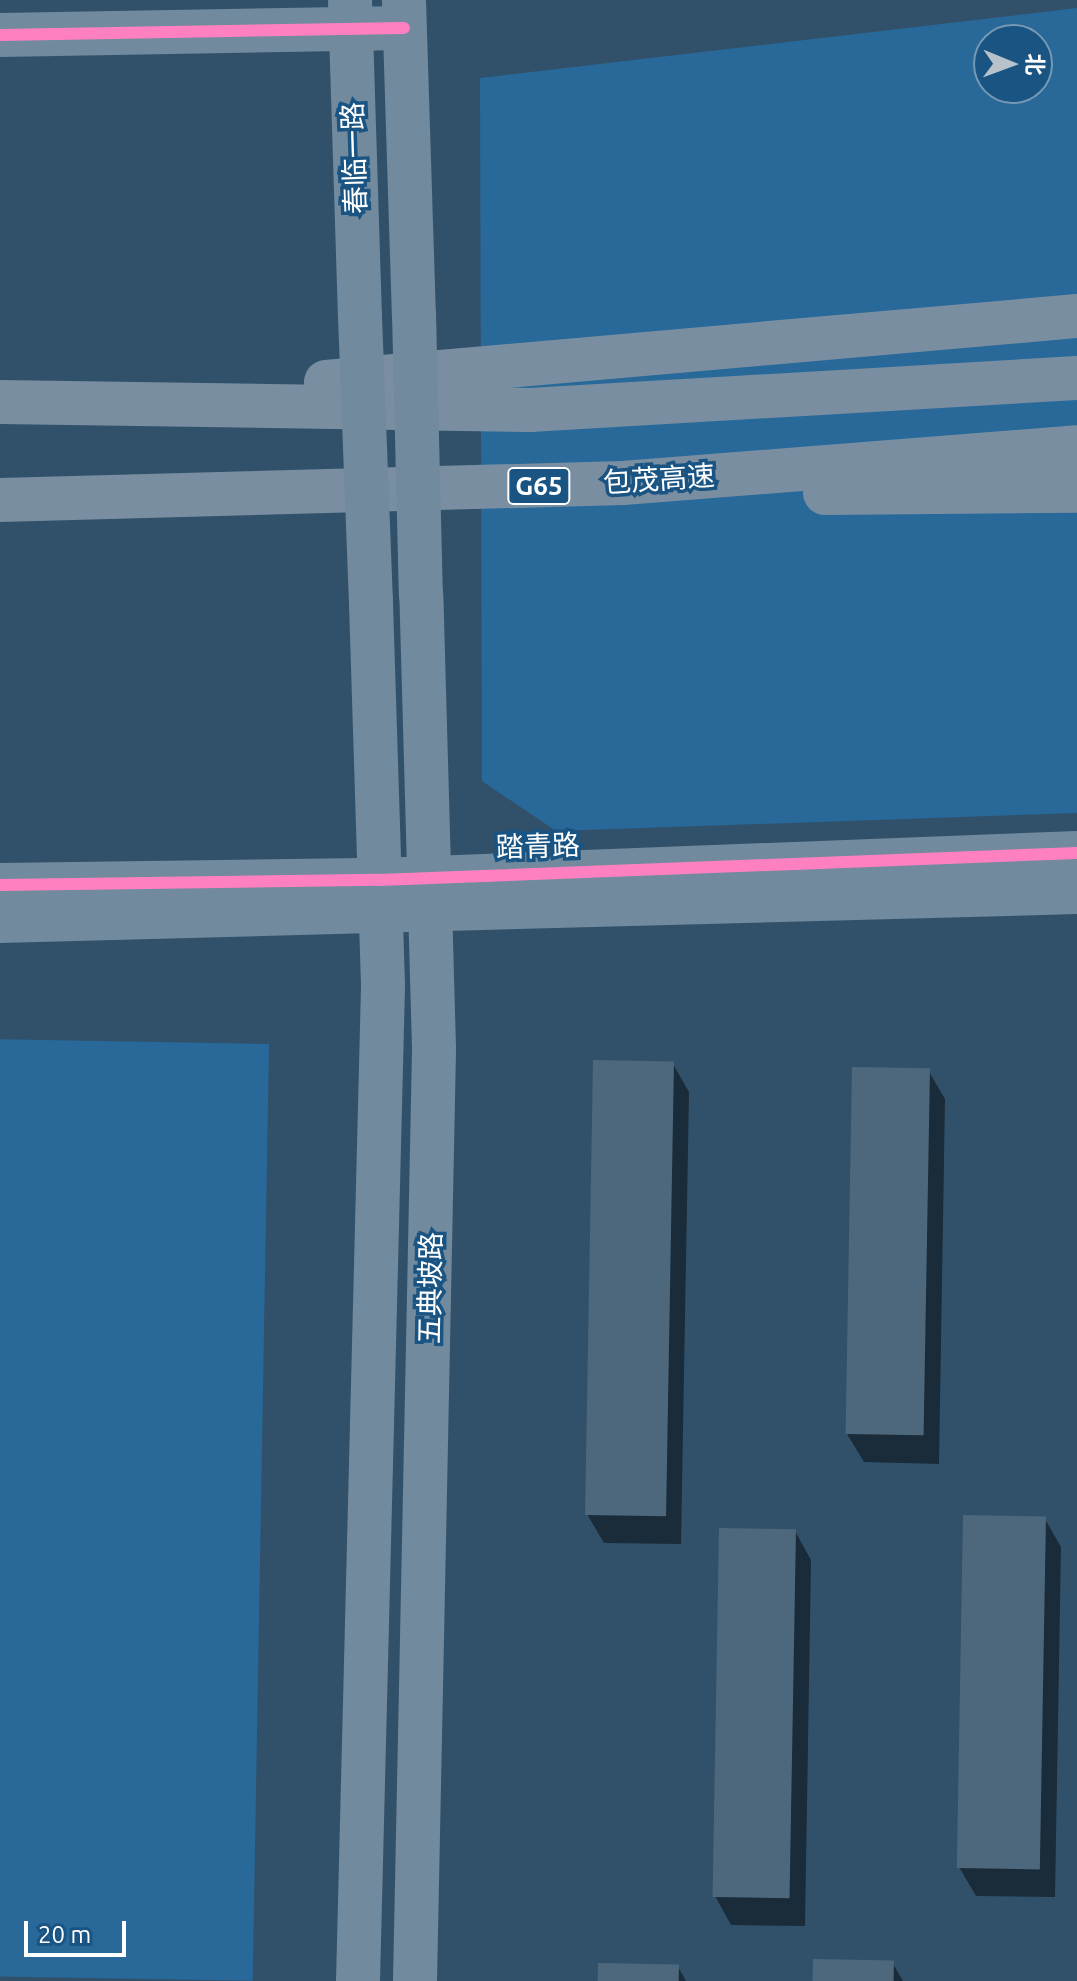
<!DOCTYPE html>
<html>
<head>
<meta charset="utf-8">
<style>
	body { margin:0 }
	#map { position:relative; width:1077px; height:1981px; overflow:hidden; background:#31516b; font-family:Ubuntu,"Noto Sans SC",sans-serif }
	div>[style] { position:absolute }
	[style*='--x'] { left:calc(var(--x)*1px); top:calc(var(--y)*1px); width:calc(var(--w)*1px); rotate:calc(var(--a)*1deg) }
	.green>* { inset:0; background:#286999; transform-origin:0 0 }
	.shadow>* { inset:0; background:#0007 }
	.building>* { inset:0; background:#4d687c; transform-origin:0 0 }
	.secondary>* { height:44px; margin:-22px; padding:0 22px; transform-origin:22px; border-radius:22px; background:#728a9d }
	.highway>* { height:44px; margin:-22px; padding:0 22px; transform-origin:22px; border-radius:22px; background:#798fa1 }
	.secondary-bridge>* { height:44px; margin:-22px; padding:0 22px; transform-origin:22px; border-radius:22px; background:#728a9d }
	.cycleway>* { height:12px; margin:-6px; padding:0 6px; transform-origin:6px; border-radius:6px; background:#ff80c0 }
	span { translate:-50% -50%; white-space:nowrap; text-align:center; line-height:1.15; -webkit-text-stroke:7px #195483; paint-order:stroke }
	.shield-label span { padding:2px 6px; background:#195483; border:2px solid; border-radius:6px; -webkit-text-stroke-width:0 }
	.shield-label { font-size:26px; color:#fff; font-weight:700 }
	.street-label { font-size:28px; color:#fff }
	.north { position:absolute; left:973px; top:24px; width:80px; height:80px; box-sizing:border-box; background:#195483; border:2px solid #7598b5; border-radius:50%; rotate:91deg; font-size:22px; font-weight:700; line-height:32px; text-align:center; color:#fff }
	.north::after { content:''; display:block; margin:auto; width:28px; height:36px; background:#b7c2cb; clip-path:polygon(50% 0,100% 100%,50% 72%,0 100%) }
	.scale { position:absolute; left:24px; top:1921px; width:102px; height:36px; box-sizing:border-box; border:4px solid #fff; border-top:0; padding-left:10px; font-size:24px; line-height:28px; white-space:nowrap; color:#fff; -webkit-text-stroke:6px #195483; paint-order:stroke }
</style>
</head>
<body>
<div id="map">
	<div class="green">
		<i style="clip-path:polygon(evenodd,1077px 8px,1077px 813px,556px 831px,482px 781px,480px 78px,1077px 8px,989px 40px,1037px 40px,1037px 88px,989px 88px,989px 40px)"></i>
		<i style="left:269px;top:1044px;width:937px;height:270px;rotate:91deg"></i>
	</div>
	<div class="shadow">
		<i style="clip-path:polygon(673px 1064px,689px 1092px,681px 1544px,604px 1543px,587px 1514px)"></i>
		<i style="clip-path:polygon(928px 1070px,945px 1099px,939px 1464px,864px 1462px,847px 1434px)"></i>
		<i style="clip-path:polygon(1045px 1519px,1061px 1547px,1055px 1897px,976px 1896px,959px 1867px)"></i>
		<i style="clip-path:polygon(795px 1531px,811px 1560px,805px 1926px,731px 1925px,715px 1896px)"></i>
		<i style="clip-path:polygon(892px 1962px,903px 1981px,815px 1981px)"></i>
		<i style="clip-path:polygon(678px 1967px,686px 1981px,600px 1981px)"></i>
	</div>
	<div class="building">
		<i style="left:593px;top:1060px;width:81px;height:455px;rotate:1deg"></i>
		<i style="left:852px;top:1067px;width:78px;height:367px;rotate:1deg"></i>
		<i style="left:963px;top:1515px;width:83px;height:353px;rotate:1deg"></i>
		<i style="left:719px;top:1528px;width:77px;height:369px;rotate:1deg"></i>
		<i style="left:813px;top:1959px;width:81px;height:22px;rotate:1deg"></i>
		<i style="left:598px;top:1963px;width:81px;height:18px;rotate:1deg"></i>
	</div>
	<div class="secondary">
		<i style="--x:350;--y:0;--w:317;--a:88.2"></i>
		<i style="--x:404;--y:1;--w:313;--a:88.2"></i>
		<i style="--x:0;--y:35;--w:404;--a:-1"></i>
		<i style="--x:0;--y:885;--w:379;--a:-0.8"></i>
		<i style="--x:379;--y:880;--w:699;--a:-2.22"></i>
		<i style="--x:0;--y:921;--w:1077;--a:-1.54"></i>
		<i style="--x:358;--y:1981;--w:996;--a:-88.56"></i>
		<i style="--x:383;--y:985;--w:387;--a:-91.8"></i>
		<i style="--x:415;--y:1981;--w:933;--a:-88.83"></i>
		<i style="--x:434;--y:1048;--w:453;--a:-91.6"></i>
	</div>
	<div class="highway">
		<i style="--x:326;--y:382;--w:754;--a:-5.02"></i>
		<i style="--x:0;--y:402;--w:530;--a:0.86"></i>
		<i style="--x:530;--y:410;--w:548;--a:-3.35"></i>
		<i style="--x:825;--y:493;--w:252;--a:-0.5"></i>
		<i style="--x:0;--y:500;--w:623;--a:-1.56"></i>
		<i style="--x:623;--y:483;--w:455;--a:-4.5"></i>
	</div>
	<div class="secondary-bridge">
		<i style="--x:414;--y:314;--w:281;--a:88.6"></i>
		<i style="--x:360;--y:317;--w:281;--a:87.8"></i>
	</div>
	<div class="cycleway">
		<i style="--x:0;--y:35;--w:404;--a:-1"></i>
		<i style="--x:0;--y:885;--w:379;--a:-0.8"></i>
		<i style="--x:379;--y:880;--w:699;--a:-2.22"></i>
	</div>
	<div class="shield-label">
		<span style="left:539px;top:486px">G65</span>
	</div>
	<div class="street-label">
		<span style="left:354px;top:158px;rotate:-92deg">春临一路</span>
		<span style="left:659px;top:479px;rotate:-4deg">包茂高速</span>
		<span style="left:538px;top:846px;rotate:-2deg">踏青路</span>
		<span style="left:430px;top:1288px;rotate:-89deg">五典坡路</span>
	</div>
	<div class="north">北</div>
	<div class="scale">20 m</div>
</div>
</body>
</html>
